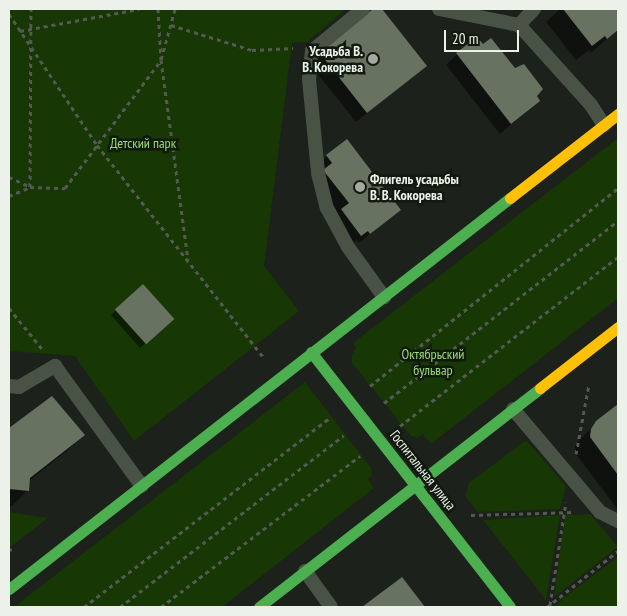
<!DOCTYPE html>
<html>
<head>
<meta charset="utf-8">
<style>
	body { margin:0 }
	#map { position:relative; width:627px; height:616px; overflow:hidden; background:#1d211b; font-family:"PT Sans Narrow",sans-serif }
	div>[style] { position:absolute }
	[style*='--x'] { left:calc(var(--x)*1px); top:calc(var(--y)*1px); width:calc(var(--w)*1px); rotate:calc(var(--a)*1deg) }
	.green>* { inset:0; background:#173704 }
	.shadow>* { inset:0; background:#0007 }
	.building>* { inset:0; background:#677261; transform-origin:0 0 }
	.path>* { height:3px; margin-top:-1.5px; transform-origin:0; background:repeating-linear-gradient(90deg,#535a51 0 4px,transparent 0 8px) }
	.lane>* { height:14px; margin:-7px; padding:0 7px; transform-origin:7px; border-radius:7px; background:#495345 }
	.fast>* { height:11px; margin:-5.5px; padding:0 5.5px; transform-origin:5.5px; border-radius:5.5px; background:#4caf50 }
	.slow>* { height:11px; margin:-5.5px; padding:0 5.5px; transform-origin:5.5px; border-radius:5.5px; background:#ffc107 }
	.dots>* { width:14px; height:14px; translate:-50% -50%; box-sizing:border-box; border:2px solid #121a0f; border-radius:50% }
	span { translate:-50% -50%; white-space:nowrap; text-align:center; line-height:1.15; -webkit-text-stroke:5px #121a0f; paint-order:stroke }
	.poi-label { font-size:14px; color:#ecf2ea; font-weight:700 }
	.right { translate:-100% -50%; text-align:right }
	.left { translate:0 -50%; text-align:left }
	.park-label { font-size:14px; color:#99da79 }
	.street-label { font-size:14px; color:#ecf2ea }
	.frame { position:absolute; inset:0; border:10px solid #ecf2ea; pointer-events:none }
	.scale { position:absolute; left:444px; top:30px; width:75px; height:22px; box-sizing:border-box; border:2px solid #ecf2ea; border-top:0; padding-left:6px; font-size:15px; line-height:18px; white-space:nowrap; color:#ecf2ea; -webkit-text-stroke:4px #121a0f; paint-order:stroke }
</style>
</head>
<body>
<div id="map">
	<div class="green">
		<i style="clip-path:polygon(9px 9px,346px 9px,307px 42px,292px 43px,264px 266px,299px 311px,134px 441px,75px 356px,9px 351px)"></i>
		<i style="clip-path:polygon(618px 138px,618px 298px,431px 444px,423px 434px,417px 438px,410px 435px,352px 363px,352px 355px,356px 347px,353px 343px)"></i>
		<i style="clip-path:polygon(305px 382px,371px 468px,372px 475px,368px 479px,374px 488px,222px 607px,14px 607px)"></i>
		<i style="clip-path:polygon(526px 440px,566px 486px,560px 509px,478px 512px,465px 496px,469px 483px)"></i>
		<i style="clip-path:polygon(9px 512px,48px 518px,9px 548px)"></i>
		<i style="clip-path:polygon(590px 514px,618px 547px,554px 597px,565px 515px)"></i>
		<i style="clip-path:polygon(560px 515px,546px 600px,483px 520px)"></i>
		<i style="clip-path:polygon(618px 557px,618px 607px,556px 607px,562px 599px)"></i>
	</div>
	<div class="shadow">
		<i style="clip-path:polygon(375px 9px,380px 9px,425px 66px,356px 122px,309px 63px)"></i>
		<i style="clip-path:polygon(560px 9px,618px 9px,618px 29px,591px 53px,589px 50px,576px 60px,546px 22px)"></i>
		<i style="clip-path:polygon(483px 46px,515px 70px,539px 101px,500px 134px,446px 65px,457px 54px)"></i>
		<i style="clip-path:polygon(327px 156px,399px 210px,359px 243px,357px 240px,350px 246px,338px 214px,313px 182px,321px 173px,316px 167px)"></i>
		<i style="clip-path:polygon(116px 310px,167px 324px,140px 348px,111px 315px)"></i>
		<i style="clip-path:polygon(52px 397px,83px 435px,68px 450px,29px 481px,28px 490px,12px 506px,9px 506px,9px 429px)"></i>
		<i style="clip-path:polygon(618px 405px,618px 510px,575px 453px,575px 446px,581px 438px)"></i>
		<i style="clip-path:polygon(401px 579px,423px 607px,365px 607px)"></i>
	</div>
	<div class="building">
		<i style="clip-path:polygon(373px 9px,382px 9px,427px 66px,367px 113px,319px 52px)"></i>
		<i style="clip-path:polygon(563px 9px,618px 9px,618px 30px,607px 39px,605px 36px,592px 46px)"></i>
		<i style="clip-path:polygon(477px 37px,483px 44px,491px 38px,515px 68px,524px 64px,543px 89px,537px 96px,540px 101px,511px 124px,456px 53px)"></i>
		<i style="clip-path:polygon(347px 139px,401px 210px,370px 234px,368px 231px,361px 236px,341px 209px,349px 203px,323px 170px,332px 163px,326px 155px)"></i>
		<i style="left:143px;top:284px;width:47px;height:38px;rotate:48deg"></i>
		<i style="clip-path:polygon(52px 396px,85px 435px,30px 478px,29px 491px,9px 489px,9px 428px)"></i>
		<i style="clip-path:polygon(618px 404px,618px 475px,590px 437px,591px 429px,596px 421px)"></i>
		<i style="clip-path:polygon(402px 577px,425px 607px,362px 607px)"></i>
	</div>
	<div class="path">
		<i style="--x:175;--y:9;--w:53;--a:105.4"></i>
		<i style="--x:161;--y:60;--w:201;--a:82.3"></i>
		<i style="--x:9;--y:14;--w:158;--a:56.1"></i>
		<i style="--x:97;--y:145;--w:269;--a:51.9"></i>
		<i style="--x:171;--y:25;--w:85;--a:17.2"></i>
		<i style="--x:252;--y:50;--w:41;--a:-2.8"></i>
		<i style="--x:20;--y:31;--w:121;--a:-10.5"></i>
		<i style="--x:9;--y:177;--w:23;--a:25"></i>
		<i style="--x:30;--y:187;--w:178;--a:-89.7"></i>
		<i style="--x:9;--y:196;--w:23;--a:-23"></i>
		<i style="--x:30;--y:187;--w:35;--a:2"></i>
		<i style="--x:65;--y:188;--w:160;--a:-53.1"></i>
		<i style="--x:161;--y:60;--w:51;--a:-93.4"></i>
		<i style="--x:9;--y:308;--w:54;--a:51"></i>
		<i style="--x:370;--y:386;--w:317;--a:-38.6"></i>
		<i style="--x:384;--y:403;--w:296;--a:-37.9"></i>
		<i style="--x:400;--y:426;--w:276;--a:-37.8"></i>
		<i style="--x:576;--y:454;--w:71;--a:-79.5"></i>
		<i style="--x:471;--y:515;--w:104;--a:-1.7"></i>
		<i style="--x:9;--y:549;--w:3;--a:18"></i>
		<i style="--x:550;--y:605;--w:104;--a:-81.2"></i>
		<i style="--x:84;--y:607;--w:309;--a:-37.6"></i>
		<i style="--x:120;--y:607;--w:282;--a:-37.5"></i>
		<i style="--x:161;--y:607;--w:250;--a:-37.2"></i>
		<i style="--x:547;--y:607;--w:90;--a:-38.3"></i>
	</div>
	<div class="lane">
		<i style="--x:363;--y:9;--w:66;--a:140.5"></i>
		<i style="--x:312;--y:51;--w:28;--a:96"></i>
		<i style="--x:309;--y:79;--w:94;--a:84.5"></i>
		<i style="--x:318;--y:173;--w:36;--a:76"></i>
		<i style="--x:327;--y:208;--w:44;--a:61.7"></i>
		<i style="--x:348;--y:247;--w:62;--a:54.2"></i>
		<i style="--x:439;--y:9;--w:82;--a:11.3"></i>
		<i style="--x:519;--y:25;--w:108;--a:48"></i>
		<i style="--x:591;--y:105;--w:24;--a:57"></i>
		<i style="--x:519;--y:25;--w:22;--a:-47"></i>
		<i style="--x:9;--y:386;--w:10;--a:6"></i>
		<i style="--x:19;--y:387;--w:42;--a:-30.3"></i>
		<i style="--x:55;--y:366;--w:148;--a:54.1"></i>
		<i style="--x:513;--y:409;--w:135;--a:49.8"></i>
		<i style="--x:600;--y:512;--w:20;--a:27"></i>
		<i style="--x:305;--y:571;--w:44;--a:54.2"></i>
	</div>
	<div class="fast">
		<i style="--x:311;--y:352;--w:323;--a:52"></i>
		<i style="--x:9;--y:589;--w:636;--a:-37.97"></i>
		<i style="--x:259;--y:607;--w:356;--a:-37.9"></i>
	</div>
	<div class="slow">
		<i style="--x:510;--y:198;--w:137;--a:-37.9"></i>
		<i style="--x:540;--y:388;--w:99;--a:-38"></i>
	</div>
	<div class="dots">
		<i style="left:373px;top:59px;background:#a4a9a2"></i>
		<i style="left:360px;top:187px;background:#a4a9a2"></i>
	</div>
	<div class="poi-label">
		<span class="right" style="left:363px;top:59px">Усадьба В.<br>В. Кокорева</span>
		<span class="left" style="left:370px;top:187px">Флигель усадьбы<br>В. В. Кокорева</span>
	</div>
	<div class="park-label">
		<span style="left:143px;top:143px">Детский парк</span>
		<span style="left:433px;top:362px">Октябрьский<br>бульвар</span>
	</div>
	<div class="street-label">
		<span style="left:423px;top:470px;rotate:52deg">Госпитальная улица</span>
	</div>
	<div class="frame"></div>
	<div class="scale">20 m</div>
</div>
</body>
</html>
